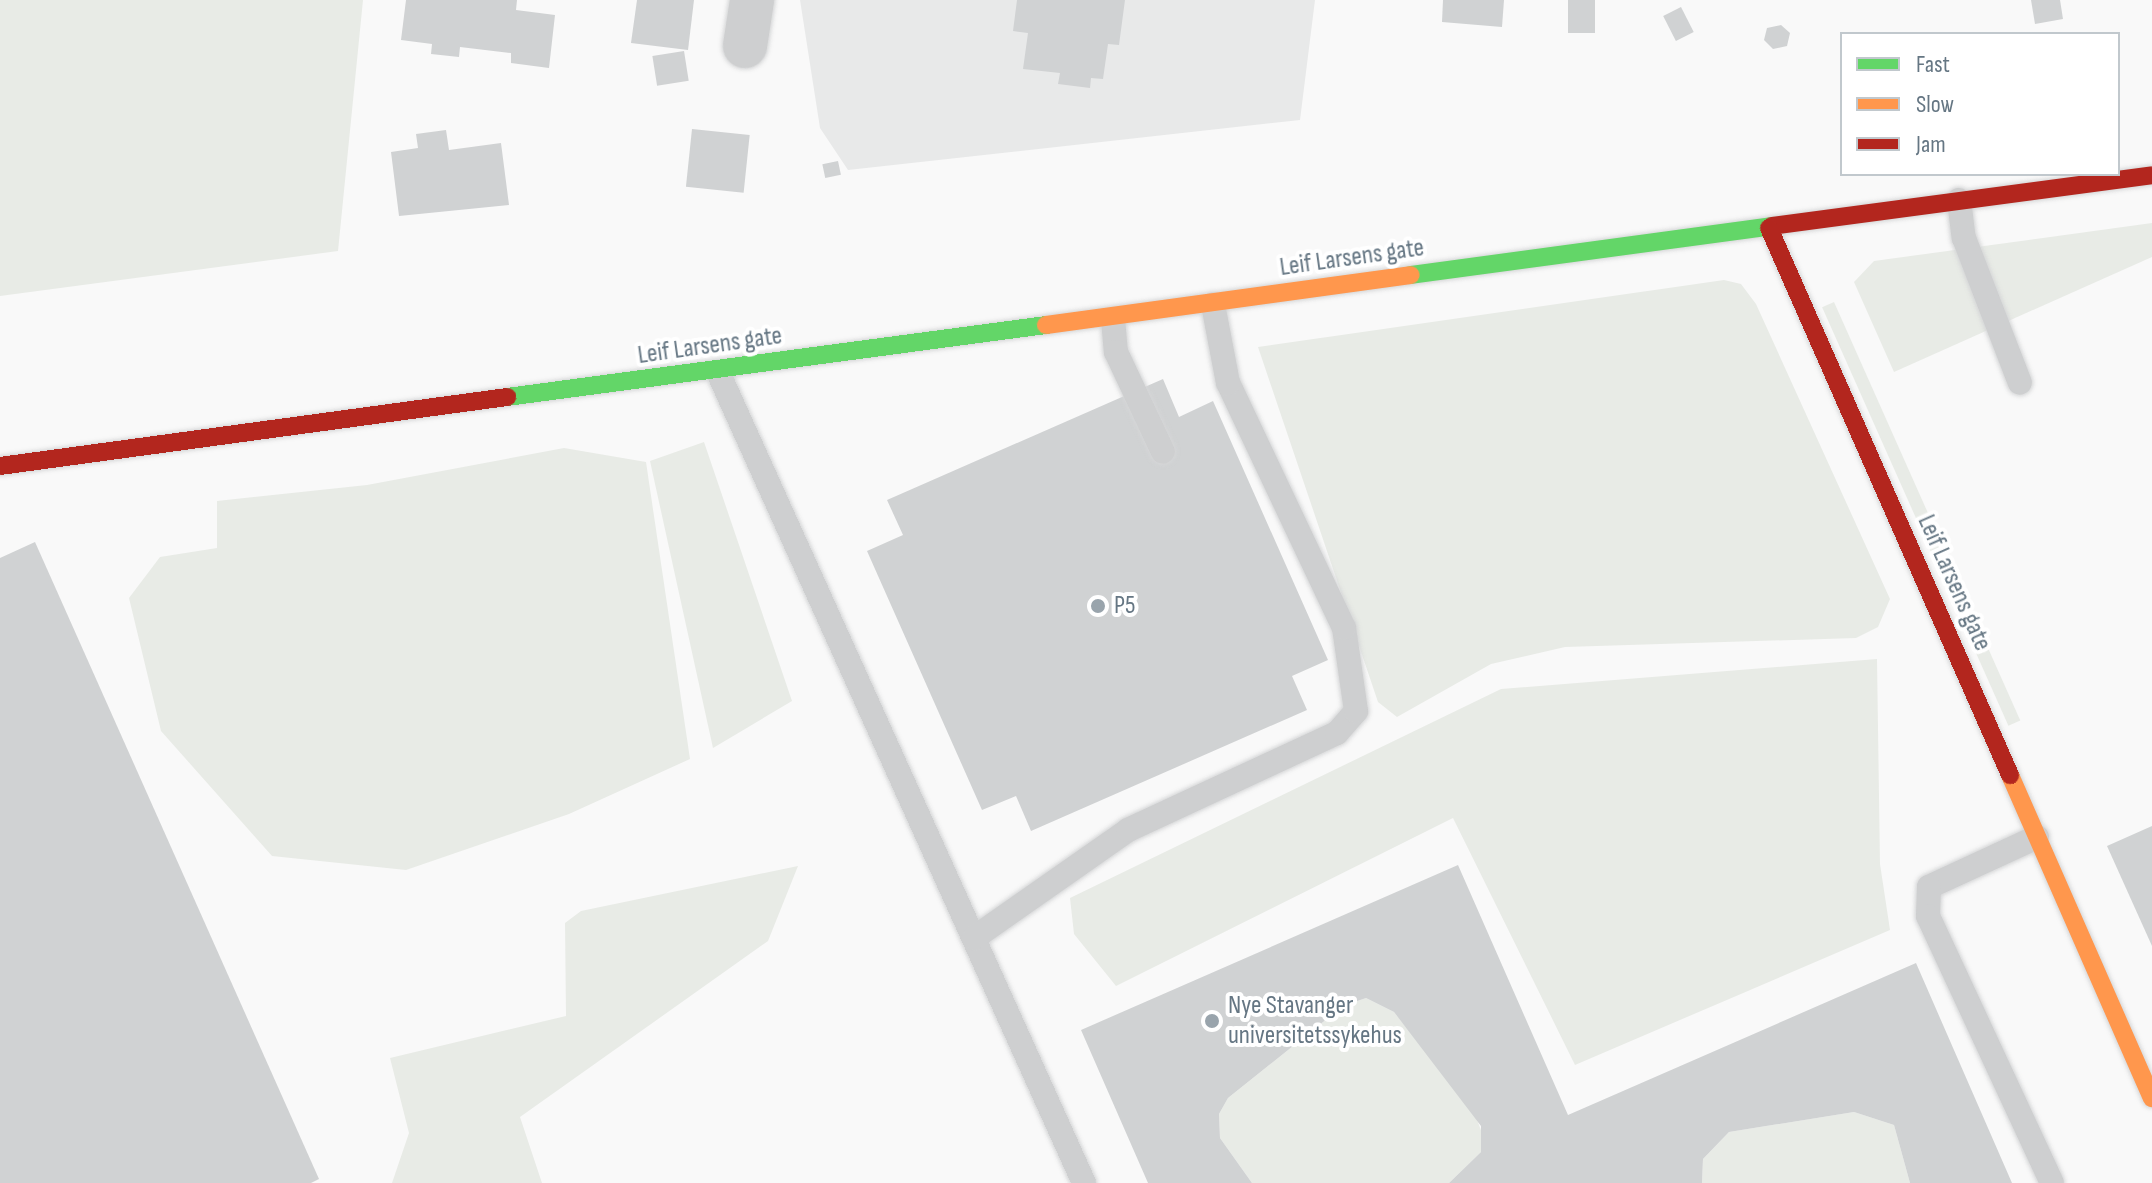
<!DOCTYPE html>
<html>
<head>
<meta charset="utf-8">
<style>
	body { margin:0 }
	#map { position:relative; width:2152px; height:1183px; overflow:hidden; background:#f9f9f9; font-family:"Sofia Sans Condensed",sans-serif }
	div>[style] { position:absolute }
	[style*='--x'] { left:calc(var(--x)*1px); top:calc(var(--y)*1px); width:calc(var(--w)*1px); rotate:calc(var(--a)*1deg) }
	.built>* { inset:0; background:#e8e9e9 }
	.green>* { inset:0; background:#e8ebe6; transform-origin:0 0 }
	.building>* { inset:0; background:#d0d2d3; transform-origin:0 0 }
	.roads { filter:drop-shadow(0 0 2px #d5d6d7) drop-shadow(0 0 2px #d5d6d7) }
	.lane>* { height:24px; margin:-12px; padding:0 12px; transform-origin:12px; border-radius:12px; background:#cecfd0 }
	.street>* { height:44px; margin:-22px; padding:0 22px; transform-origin:22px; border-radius:22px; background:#cecfd0 }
	.fast>* { height:18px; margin:-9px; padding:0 9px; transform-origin:9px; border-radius:9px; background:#63d668 }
	.slow>* { height:18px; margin:-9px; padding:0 9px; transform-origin:9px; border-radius:9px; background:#ff974d }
	.jam>* { height:18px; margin:-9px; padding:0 9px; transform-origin:9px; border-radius:9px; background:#b3261e }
	.dots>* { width:22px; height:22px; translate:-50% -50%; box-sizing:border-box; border:4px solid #fff; border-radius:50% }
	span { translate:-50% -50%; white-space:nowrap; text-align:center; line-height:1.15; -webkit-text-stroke:8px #fff; paint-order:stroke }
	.street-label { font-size:26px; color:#657683 }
	.poi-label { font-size:26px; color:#657683 }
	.left { translate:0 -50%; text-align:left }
	.legend { position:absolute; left:1840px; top:32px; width:280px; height:144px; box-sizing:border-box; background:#fff; border:2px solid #c1c8cd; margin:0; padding:10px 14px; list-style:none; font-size:24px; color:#657683 }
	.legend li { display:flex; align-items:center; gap:16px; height:40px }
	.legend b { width:40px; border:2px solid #c1c8cd }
</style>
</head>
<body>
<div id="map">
	<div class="built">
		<i style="clip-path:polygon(800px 0,1315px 0,1300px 120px,848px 170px,820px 128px)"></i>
	</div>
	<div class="green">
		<i style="clip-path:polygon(0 0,363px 0,338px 251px,0 296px)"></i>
		<i style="clip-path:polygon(2152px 223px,2152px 257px,1894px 372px,1854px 282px,1874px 261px)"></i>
		<i style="clip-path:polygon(1724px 280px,1741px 284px,1756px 304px,1890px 599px,1878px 627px,1856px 638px,1565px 647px,1491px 664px,1397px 717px,1378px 702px,1258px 347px)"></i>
		<i style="left:1834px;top:302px;width:458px;height:13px;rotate:66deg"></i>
		<i style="clip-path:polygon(704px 442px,792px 701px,713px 748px,650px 461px)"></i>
		<i style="clip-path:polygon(564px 448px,646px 462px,690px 759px,569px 814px,406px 870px,272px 856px,161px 731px,129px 598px,160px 557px,217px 548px,217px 501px,367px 485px)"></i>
		<i style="clip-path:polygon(1877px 659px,1880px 864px,1890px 930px,1575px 1065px,1453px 818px,1116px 986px,1074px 934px,1070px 898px,1501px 689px)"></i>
		<i style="clip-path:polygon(798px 866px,768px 941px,520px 1117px,542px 1183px,392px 1183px,409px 1133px,390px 1058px,566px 1016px,565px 923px,581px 911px)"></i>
		<i style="clip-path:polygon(1366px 998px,1394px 1012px,1474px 1112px,1484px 1138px,1481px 1152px,1449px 1183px,1252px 1183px,1220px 1138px,1219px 1114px,1228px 1098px,1343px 1006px)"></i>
		<i style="clip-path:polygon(1854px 1112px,1894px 1125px,1910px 1183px,1702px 1183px,1703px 1159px,1729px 1132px)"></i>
	</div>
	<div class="building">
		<i style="clip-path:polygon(406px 0,517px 0,516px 10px,555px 15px,549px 68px,511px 63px,511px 53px,460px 47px,459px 57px,431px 54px,432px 44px,401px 40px)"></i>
		<i style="clip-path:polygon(637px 0,694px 0,688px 50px,631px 43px)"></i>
		<i style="clip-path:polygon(1017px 0,1125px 0,1119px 45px,1108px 44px,1103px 79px,1091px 78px,1090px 88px,1058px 84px,1060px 73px,1023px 69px,1028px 33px,1013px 31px)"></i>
		<i style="clip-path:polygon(1443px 0,1504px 0,1502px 27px,1442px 22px)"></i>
		<i style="left:1568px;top:0;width:27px;height:33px"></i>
		<i style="clip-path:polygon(2031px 0,2060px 0,2063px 19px,2035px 24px)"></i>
		<i style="left:1681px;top:7px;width:28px;height:20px;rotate:63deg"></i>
		<i style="clip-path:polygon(1781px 25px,1790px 33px,1787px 46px,1773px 49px,1764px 40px,1767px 28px)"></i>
		<i style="left:684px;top:51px;width:30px;height:32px;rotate:81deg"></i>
		<i style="left:692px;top:129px;width:58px;height:58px;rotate:6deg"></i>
		<i style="clip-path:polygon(446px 130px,449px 150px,501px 143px,509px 205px,399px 216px,391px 152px,418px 148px,416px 134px)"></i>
		<i style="left:838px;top:161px;width:14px;height:16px;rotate:78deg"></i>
		<i style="clip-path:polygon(1163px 379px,1179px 417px,1213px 401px,1328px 660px,1292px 676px,1307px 710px,1031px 831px,1016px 796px,982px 810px,867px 551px,903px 535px,887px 500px)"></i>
		<i style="clip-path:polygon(35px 542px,319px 1179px,311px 1183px,0 1183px,0 558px)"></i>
		<i style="clip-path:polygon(2152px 826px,2152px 946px,2107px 846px)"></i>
		<i style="clip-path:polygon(1458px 865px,1568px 1115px,1916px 963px,2012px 1183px,1910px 1183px,1894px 1125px,1854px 1112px,1729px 1132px,1703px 1159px,1702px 1183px,1449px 1183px,1481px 1152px,1481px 1126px,1394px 1012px,1366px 998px,1343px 1006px,1228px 1098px,1219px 1114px,1220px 1138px,1252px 1183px,1148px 1183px,1081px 1030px)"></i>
	</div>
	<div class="roads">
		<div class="lane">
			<i style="--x:1959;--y:200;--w:38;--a:83"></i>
			<i style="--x:1964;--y:238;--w:155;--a:68.9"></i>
			<i style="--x:1113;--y:319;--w:33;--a:85"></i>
			<i style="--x:1116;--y:352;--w:110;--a:64.8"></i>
			<i style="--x:718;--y:372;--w:890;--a:65.71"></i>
			<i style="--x:2037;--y:837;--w:119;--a:155.2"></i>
			<i style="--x:1929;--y:887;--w:29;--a:92"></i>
			<i style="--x:1928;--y:916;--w:294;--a:65.1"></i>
			<i style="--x:974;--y:938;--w:188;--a:-35"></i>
			<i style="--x:1128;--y:830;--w:230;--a:-24.9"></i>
			<i style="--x:1337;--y:733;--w:29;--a:-49"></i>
			<i style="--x:1356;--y:711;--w:84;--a:-98.2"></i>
			<i style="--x:1344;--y:628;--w:271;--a:-115.3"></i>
			<i style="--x:1228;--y:383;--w:80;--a:-100.8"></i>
		</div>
		<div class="street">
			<i style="--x:745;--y:46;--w:47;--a:-81.3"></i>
		</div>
		<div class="fast">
			<i style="--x:1411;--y:275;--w:364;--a:-7.7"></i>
			<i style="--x:507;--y:397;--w:544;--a:-7.61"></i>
		</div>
		<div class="slow">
			<i style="--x:1046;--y:325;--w:368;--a:-7.8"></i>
			<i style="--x:2010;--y:775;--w:353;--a:66.3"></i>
		</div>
		<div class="jam">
			<i style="--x:1772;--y:226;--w:383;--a:-7.6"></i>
			<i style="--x:1769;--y:228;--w:598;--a:66.22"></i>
			<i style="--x:0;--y:466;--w:512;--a:-7.75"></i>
		</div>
	</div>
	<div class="dots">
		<i style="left:1098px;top:606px;background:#99a4ac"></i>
		<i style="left:1212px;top:1021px;background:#99a4ac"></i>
	</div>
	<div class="street-label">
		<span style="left:1352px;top:258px;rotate:-8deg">Leif Larsens gate</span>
		<span style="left:710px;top:346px;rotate:-8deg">Leif Larsens gate</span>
		<span style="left:1954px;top:583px;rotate:66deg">Leif Larsens gate</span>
	</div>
	<div class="poi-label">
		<span class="left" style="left:1114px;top:606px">P5</span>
		<span class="left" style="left:1228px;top:1021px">Nye Stavanger<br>universitetssykehus</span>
	</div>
	<ul class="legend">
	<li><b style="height:10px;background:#63d668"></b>Fast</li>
	<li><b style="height:10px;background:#ff974d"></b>Slow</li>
	<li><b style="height:10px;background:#b3261e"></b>Jam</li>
	</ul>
</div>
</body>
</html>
